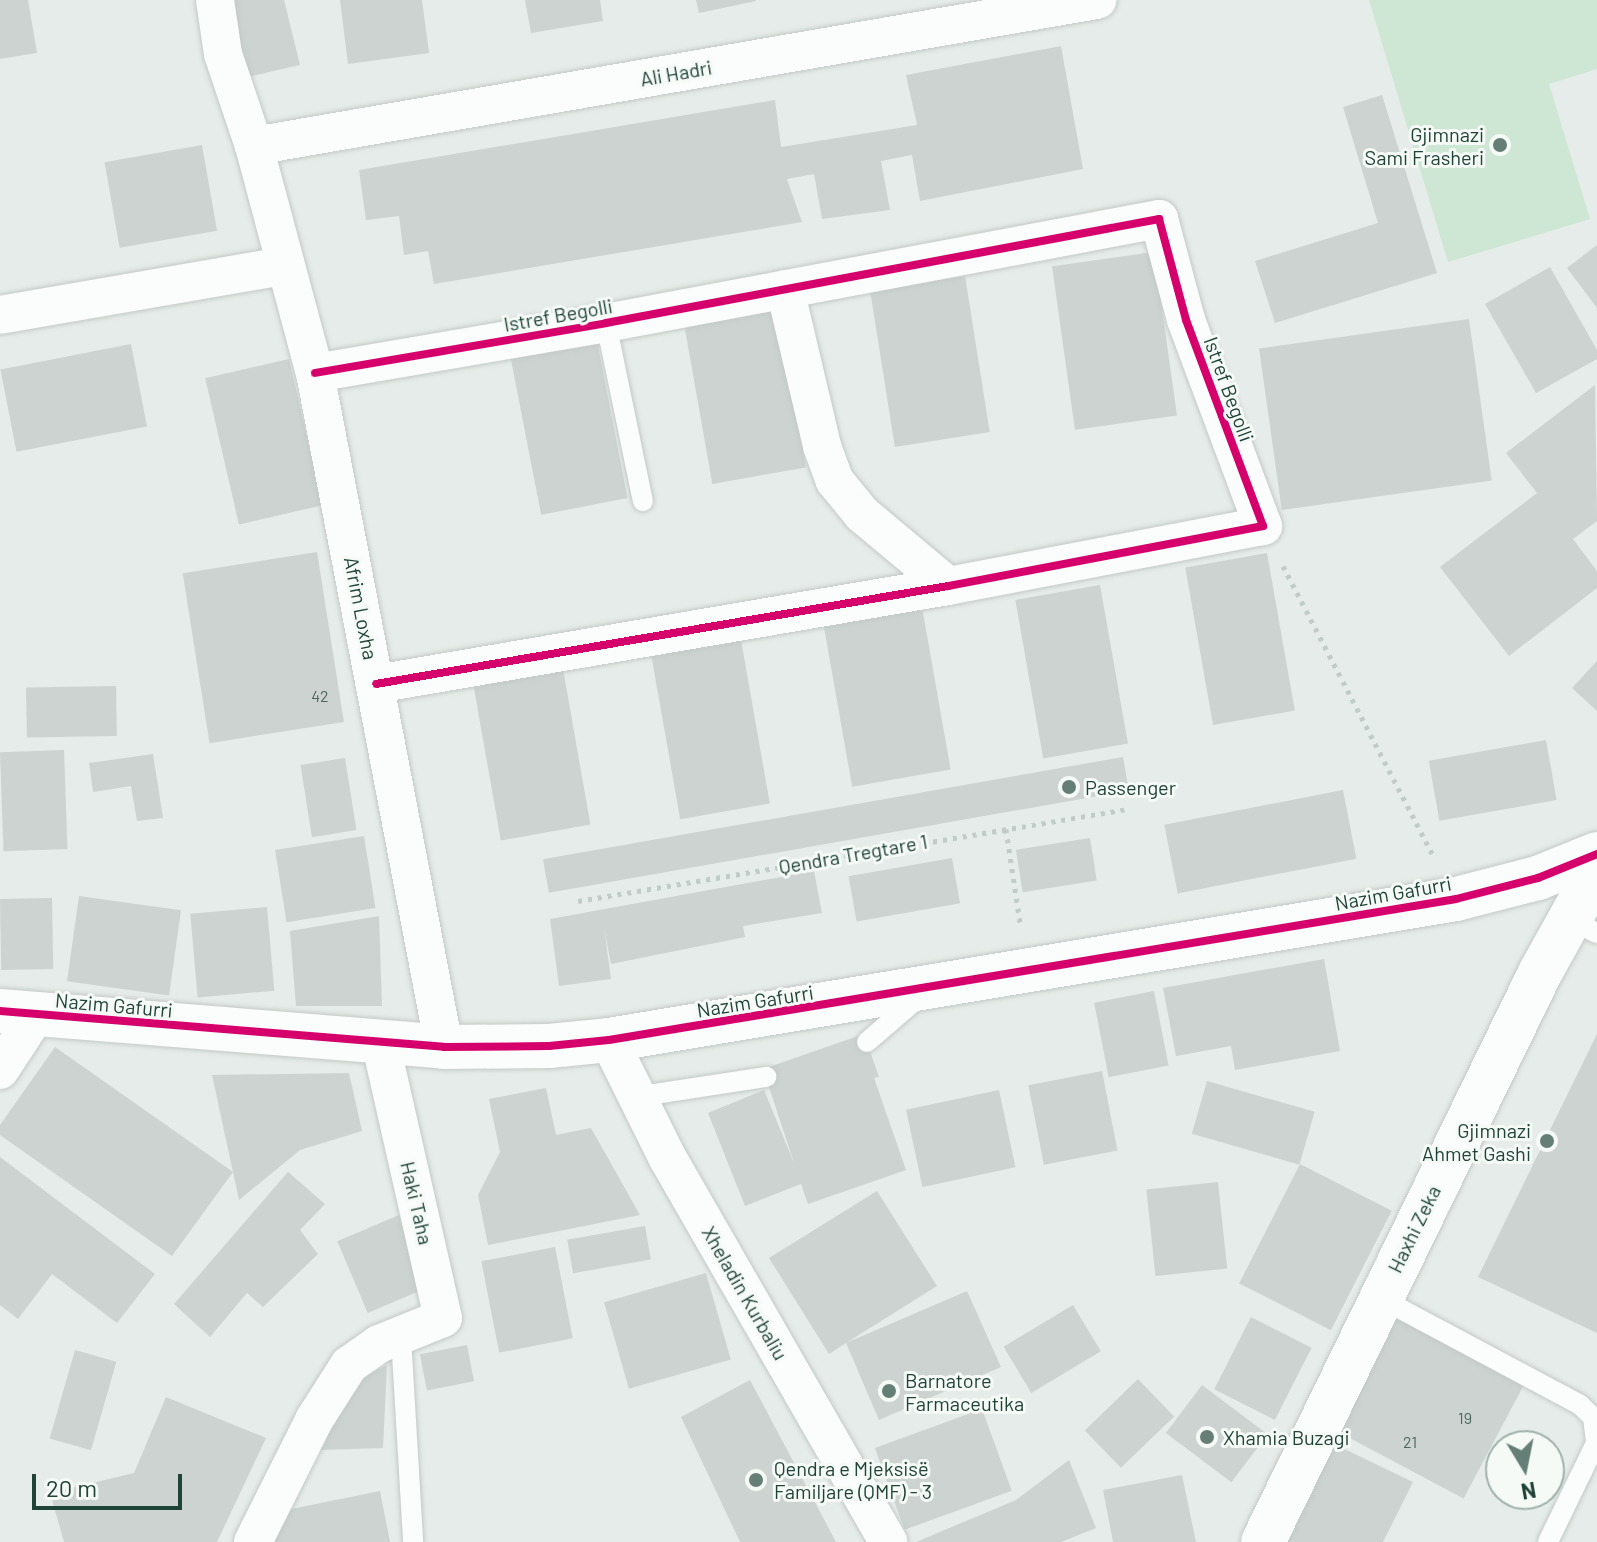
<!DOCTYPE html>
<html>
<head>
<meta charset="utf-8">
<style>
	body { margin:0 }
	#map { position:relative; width:1597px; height:1542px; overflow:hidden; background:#e6ece9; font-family:Barlow,sans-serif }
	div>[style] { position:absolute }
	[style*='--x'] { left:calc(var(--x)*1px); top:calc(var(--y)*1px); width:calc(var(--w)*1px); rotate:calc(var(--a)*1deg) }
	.green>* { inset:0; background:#cee6d4 }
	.building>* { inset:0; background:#ccd3d0; transform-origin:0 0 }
	.path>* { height:5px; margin-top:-2.5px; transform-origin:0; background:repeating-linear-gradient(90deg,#c1ccc8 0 4px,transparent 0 10px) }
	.roads { filter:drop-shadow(0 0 2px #c3c9c6) drop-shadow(0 0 2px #c3c9c6) }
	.lane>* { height:20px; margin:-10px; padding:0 10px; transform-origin:10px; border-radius:10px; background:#fbfcfc }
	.street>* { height:38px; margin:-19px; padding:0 19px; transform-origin:19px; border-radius:19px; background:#fbfcfc }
	.secondary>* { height:44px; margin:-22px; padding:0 22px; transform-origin:22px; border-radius:22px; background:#fbfcfc }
	.cycleway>* { height:8px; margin:-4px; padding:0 4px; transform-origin:4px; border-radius:4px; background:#d6006c }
	.dots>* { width:22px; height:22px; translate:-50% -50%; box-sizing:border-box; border:4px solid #f5faf7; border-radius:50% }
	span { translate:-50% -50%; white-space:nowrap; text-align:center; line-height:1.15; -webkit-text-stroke:6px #f5faf7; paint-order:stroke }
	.number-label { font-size:16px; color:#4c685f }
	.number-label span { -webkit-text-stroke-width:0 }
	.street-label { font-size:20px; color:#204338 }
	.poi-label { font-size:20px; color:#204338 }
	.right { translate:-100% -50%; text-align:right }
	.left { translate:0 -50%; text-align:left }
	.north { position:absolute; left:1485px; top:1430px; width:80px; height:80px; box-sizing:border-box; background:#f5faf7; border:2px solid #a0b1ab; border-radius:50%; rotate:170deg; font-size:22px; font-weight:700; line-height:32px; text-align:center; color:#204338 }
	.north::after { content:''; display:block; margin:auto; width:28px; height:36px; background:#657e76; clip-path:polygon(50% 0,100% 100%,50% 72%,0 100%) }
	.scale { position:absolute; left:32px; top:1474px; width:150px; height:36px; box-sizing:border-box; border:4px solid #204338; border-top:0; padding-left:10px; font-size:24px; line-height:28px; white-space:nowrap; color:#204338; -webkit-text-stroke:6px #f5faf7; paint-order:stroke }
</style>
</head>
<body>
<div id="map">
	<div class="green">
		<i style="clip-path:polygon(1369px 0,1597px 0,1597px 69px,1549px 84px,1590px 219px,1448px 262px)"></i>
	</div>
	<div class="building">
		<i style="clip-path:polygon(0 0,28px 0,37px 53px,0 59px)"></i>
		<i style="clip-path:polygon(229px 0,284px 0,300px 65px,247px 77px)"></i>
		<i style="clip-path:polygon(340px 0,422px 0,429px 53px,348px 64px)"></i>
		<i style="clip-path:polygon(525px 0,600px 0,603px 21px,531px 33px)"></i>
		<i style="clip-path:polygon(696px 0,756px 0,756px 1px,699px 13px)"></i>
		<i style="clip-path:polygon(1061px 46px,1083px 169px,920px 201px,912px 155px,881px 161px,890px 210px,822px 219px,814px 174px,787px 179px,802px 222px,434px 284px,428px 251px,404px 255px,399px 216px,366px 220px,359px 170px,775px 100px,781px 147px,917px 125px,906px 75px)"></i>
		<i style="clip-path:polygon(1382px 95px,1437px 273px,1275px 323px,1255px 261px,1378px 223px,1343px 107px)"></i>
		<i style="left:202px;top:145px;width:87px;height:99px;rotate:80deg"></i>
		<i style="clip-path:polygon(1597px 245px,1597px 308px,1567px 268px)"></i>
		<i style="left:1154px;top:252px;width:165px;height:103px;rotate:82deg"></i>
		<i style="clip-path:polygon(1550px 267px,1597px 350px,1597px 359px,1536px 393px,1485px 304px)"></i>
		<i style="left:965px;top:276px;width:158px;height:96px;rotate:81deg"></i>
		<i style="left:776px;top:298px;width:172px;height:95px;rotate:80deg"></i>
		<i style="left:1469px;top:319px;width:163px;height:212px;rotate:82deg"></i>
		<i style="left:597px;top:341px;width:160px;height:88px;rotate:79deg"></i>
		<i style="left:131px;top:344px;width:84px;height:133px;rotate:79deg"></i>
		<i style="left:289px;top:359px;width:150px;height:86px;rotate:77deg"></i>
		<i style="clip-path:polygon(1595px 385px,1597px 521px,1573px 539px,1597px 571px,1597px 588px,1509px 656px,1440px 567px,1537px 493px,1506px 453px)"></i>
		<i style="left:317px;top:552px;width:172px;height:136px;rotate:81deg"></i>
		<i style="left:1267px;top:553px;width:160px;height:83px;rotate:80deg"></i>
		<i style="left:1100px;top:585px;width:161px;height:86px;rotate:80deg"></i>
		<i style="left:922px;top:607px;width:165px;height:100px;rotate:80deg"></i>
		<i style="left:741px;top:640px;width:166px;height:91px;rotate:80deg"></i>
		<i style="clip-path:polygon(1597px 661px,1597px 711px,1572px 688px)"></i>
		<i style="left:563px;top:669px;width:158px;height:91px;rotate:80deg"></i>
		<i style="left:116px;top:686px;width:50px;height:90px;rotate:89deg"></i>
		<i style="left:1546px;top:740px;width:61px;height:119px;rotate:80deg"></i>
		<i style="left:64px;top:750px;width:99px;height:64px;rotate:88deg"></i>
		<i style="clip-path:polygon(153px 754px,163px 818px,137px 821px,131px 786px,93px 792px,89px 763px)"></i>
		<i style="left:1123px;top:757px;width:34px;height:589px;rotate:80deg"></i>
		<i style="left:345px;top:758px;width:73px;height:45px;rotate:81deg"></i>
		<i style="left:1343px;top:790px;width:70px;height:182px;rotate:79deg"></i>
		<i style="left:364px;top:836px;width:73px;height:90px;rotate:81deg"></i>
		<i style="left:1090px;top:838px;width:43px;height:75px;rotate:81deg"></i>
		<i style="left:952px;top:858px;width:46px;height:105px;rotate:80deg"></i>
		<i style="clip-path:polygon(814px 871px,822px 913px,743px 926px,745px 937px,611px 964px,604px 928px,611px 979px,559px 986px,550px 919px)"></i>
		<i style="left:79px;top:896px;width:103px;height:86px;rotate:8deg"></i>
		<i style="left:52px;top:898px;width:71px;height:52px;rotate:89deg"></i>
		<i style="left:267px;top:907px;width:84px;height:77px;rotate:85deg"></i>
		<i style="clip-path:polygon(379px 916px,382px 1006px,296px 1006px,290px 931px)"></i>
		<i style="clip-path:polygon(1324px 959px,1340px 1051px,1235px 1070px,1231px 1046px,1176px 1056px,1163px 988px)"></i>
		<i style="left:1154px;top:991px;width:76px;height:61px;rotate:79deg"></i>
		<i style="clip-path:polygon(864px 1034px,879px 1077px,874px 1078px,906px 1170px,808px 1204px,801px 1184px,745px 1206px,708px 1113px,764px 1090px,794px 1163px,763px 1069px)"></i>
		<i style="clip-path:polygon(1597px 1034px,1597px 1333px,1478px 1277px)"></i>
		<i style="clip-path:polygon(55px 1047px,233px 1172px,172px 1256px,0 1135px,0 1125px)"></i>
		<i style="left:1102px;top:1071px;width:81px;height:75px;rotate:79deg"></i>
		<i style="clip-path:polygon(349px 1073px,362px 1131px,300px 1150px,239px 1200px,212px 1075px)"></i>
		<i style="left:1207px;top:1081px;width:112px;height:55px;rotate:16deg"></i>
		<i style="clip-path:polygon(546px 1088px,556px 1135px,591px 1128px,640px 1215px,488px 1245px,478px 1195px,500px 1152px,489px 1099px)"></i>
		<i style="left:999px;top:1090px;width:79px;height:95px;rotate:78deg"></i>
		<i style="clip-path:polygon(0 1157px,155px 1274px,117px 1323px,52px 1274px,18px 1319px,0 1305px)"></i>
		<i style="left:1300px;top:1164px;width:103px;height:134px;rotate:27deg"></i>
		<i style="clip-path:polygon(288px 1172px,325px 1204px,300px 1230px,318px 1254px,263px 1307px,247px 1293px,210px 1337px,174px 1304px)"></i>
		<i style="left:1218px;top:1182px;width:87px;height:72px;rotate:84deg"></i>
		<i style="clip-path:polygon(877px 1191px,937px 1286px,846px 1343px,967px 1291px,1001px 1367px,879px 1420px,846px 1343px,829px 1354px,769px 1258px)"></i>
		<i style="left:399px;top:1215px;width:78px;height:67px;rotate:67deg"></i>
		<i style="left:645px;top:1226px;width:34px;height:79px;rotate:80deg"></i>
		<i style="left:555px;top:1247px;width:93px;height:75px;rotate:79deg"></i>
		<i style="left:706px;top:1273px;width:90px;height:106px;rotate:74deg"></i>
		<i style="left:1073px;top:1305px;width:54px;height:81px;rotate:59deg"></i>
		<i style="left:1398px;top:1313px;width:145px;height:133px;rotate:28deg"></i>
		<i style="left:1251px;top:1317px;width:68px;height:81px;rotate:27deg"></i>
		<i style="left:467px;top:1345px;width:37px;height:48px;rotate:79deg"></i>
		<i style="left:75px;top:1350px;width:43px;height:92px;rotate:16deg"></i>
		<i style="clip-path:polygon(387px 1365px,383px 1448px,320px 1450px,326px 1419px,352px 1383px)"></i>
		<i style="left:1138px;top:1379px;width:52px;height:74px;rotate:46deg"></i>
		<i style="clip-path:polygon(750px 1380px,836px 1542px,740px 1542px,681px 1417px)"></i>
		<i style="left:1202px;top:1385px;width:82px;height:60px;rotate:37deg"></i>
		<i style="clip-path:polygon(166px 1397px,266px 1438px,217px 1542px,64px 1542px,50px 1493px,134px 1473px)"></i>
		<i style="left:982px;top:1409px;width:87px;height:114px;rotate:70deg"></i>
		<i style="clip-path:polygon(1334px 1444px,1413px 1482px,1383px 1542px,1285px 1542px)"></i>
		<i style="clip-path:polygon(1069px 1460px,1096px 1528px,1061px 1542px,916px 1542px,1016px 1500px)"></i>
		<i style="clip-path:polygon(1182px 1475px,1196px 1542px,1113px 1542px,1103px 1490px)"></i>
		<i style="clip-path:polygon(380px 1491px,390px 1542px,273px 1542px,286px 1510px)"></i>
	</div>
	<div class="path">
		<i style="--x:1283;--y:566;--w:326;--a:62.6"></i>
		<i style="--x:1006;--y:829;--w:95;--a:81.5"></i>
		<i style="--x:578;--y:901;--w:558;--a:-9.5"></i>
	</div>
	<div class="roads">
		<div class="lane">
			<i style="--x:606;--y:323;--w:182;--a:78.3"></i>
			<i style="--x:1569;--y:919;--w:31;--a:27"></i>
			<i style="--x:867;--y:1042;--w:67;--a:-40.8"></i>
			<i style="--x:635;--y:1097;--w:133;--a:-8.7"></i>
			<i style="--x:1380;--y:1298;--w:227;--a:28.1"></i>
			<i style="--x:1580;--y:1405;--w:18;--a:43"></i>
			<i style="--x:1593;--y:1417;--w:26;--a:83"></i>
			<i style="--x:1596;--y:1443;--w:110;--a:115.9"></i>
			<i style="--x:401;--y:1337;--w:205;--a:86.6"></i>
		</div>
		<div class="street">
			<i style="--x:215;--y:0;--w:55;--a:81.6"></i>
			<i style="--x:223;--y:54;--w:97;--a:71.4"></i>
			<i style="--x:254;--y:146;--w:235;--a:75"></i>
			<i style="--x:315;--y:373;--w:686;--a:79.16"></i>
			<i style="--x:254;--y:146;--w:856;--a:-9.83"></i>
			<i style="--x:785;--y:289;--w:161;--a:76.7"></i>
			<i style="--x:822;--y:446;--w:37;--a:70"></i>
			<i style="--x:835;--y:481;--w:43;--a:50.7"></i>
			<i style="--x:862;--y:514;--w:112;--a:39.9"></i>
			<i style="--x:0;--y:315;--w:289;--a:-9.8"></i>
			<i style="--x:315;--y:373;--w:295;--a:-9.7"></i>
			<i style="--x:606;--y:323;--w:563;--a:-10.65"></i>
			<i style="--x:1159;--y:219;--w:105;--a:75"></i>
			<i style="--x:1186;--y:320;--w:220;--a:69.5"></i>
			<i style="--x:1263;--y:526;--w:321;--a:169.2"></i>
			<i style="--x:948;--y:586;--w:580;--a:170.28"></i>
			<i style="--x:609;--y:1040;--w:131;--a:63.6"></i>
			<i style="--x:667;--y:1157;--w:444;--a:60.1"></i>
			<i style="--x:0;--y:1070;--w:66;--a:-56.8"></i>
			<i style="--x:253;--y:1542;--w:136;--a:-63.4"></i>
			<i style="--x:314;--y:1420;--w:65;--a:-57.5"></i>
			<i style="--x:349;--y:1365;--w:37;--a:-35"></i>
			<i style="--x:379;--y:1344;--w:69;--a:-22.1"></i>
			<i style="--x:443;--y:1318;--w:281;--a:-102.8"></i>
		</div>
		<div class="secondary">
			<i style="--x:0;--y:1011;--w:445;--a:4.6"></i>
			<i style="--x:444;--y:1047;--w:105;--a:-0.5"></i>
			<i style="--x:549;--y:1046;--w:60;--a:-5.7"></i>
			<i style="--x:609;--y:1040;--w:859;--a:-9.45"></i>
			<i style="--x:1456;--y:899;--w:85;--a:-14.4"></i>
			<i style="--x:1538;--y:878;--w:64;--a:-22.1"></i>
			<i style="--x:1263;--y:1542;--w:633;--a:-64.04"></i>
			<i style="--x:1540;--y:973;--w:118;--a:-61"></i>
		</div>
	</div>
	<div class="cycleway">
		<i style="--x:315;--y:373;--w:295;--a:-9.7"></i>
		<i style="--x:606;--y:323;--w:563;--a:-10.65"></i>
		<i style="--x:1159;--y:219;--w:105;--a:75"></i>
		<i style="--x:1186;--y:320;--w:220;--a:69.5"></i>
		<i style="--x:1263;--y:526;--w:321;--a:169.2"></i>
		<i style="--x:948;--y:586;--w:580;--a:170.28"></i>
		<i style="--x:0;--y:1011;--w:445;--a:4.6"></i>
		<i style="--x:444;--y:1047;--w:105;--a:-0.5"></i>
		<i style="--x:549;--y:1046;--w:60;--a:-5.7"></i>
		<i style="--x:609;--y:1040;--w:859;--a:-9.45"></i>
		<i style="--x:1456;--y:899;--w:85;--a:-14.4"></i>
		<i style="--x:1538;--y:878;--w:64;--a:-22.1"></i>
	</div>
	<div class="dots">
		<i style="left:1500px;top:145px;background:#657e76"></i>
		<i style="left:1069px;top:787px;background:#657e76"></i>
		<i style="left:1547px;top:1141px;background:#657e76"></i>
		<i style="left:889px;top:1391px;background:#657e76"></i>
		<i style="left:1207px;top:1437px;background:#657e76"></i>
		<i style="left:756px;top:1480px;background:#657e76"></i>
	</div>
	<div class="number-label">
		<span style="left:320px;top:696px">42</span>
		<span style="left:1465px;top:1418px">19</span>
		<span style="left:1410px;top:1442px">21</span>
	</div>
	<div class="street-label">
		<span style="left:676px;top:73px;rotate:-10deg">Ali Hadri</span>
		<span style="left:558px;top:315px;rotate:-10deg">Istref Begolli</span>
		<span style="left:1229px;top:389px;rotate:70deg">Istref Begolli</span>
		<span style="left:361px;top:608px;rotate:79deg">Afrim Loxha</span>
		<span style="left:853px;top:854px;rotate:-10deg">Qendra Tregtare 1</span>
		<span style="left:1393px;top:893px;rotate:-10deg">Nazim Gafurri</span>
		<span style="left:755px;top:1001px;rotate:-9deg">Nazim Gafurri</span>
		<span style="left:114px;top:1005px;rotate:5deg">Nazim Gafurri</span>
		<span style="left:417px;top:1203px;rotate:77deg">Haki Taha</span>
		<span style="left:1414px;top:1229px;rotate:-64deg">Haxhi Zeka</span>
		<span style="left:745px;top:1293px;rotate:60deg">Xheladin Kurbaliu</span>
	</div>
	<div class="poi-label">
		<span class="right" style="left:1484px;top:146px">Gjimnazi<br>Sami Frasheri</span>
		<span class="left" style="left:1085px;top:787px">Passenger</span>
		<span class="right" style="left:1531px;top:1142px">Gjimnazi<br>Ahmet Gashi</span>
		<span class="left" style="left:905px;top:1392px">Barnatore<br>Farmaceutika</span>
		<span class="left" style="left:1223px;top:1437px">Xhamia Buzagi</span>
		<span class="left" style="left:774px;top:1480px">Qendra e Mjeksisë<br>Familjare (QMF) - 3</span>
	</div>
	<div class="north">N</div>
	<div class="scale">20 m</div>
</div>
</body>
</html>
